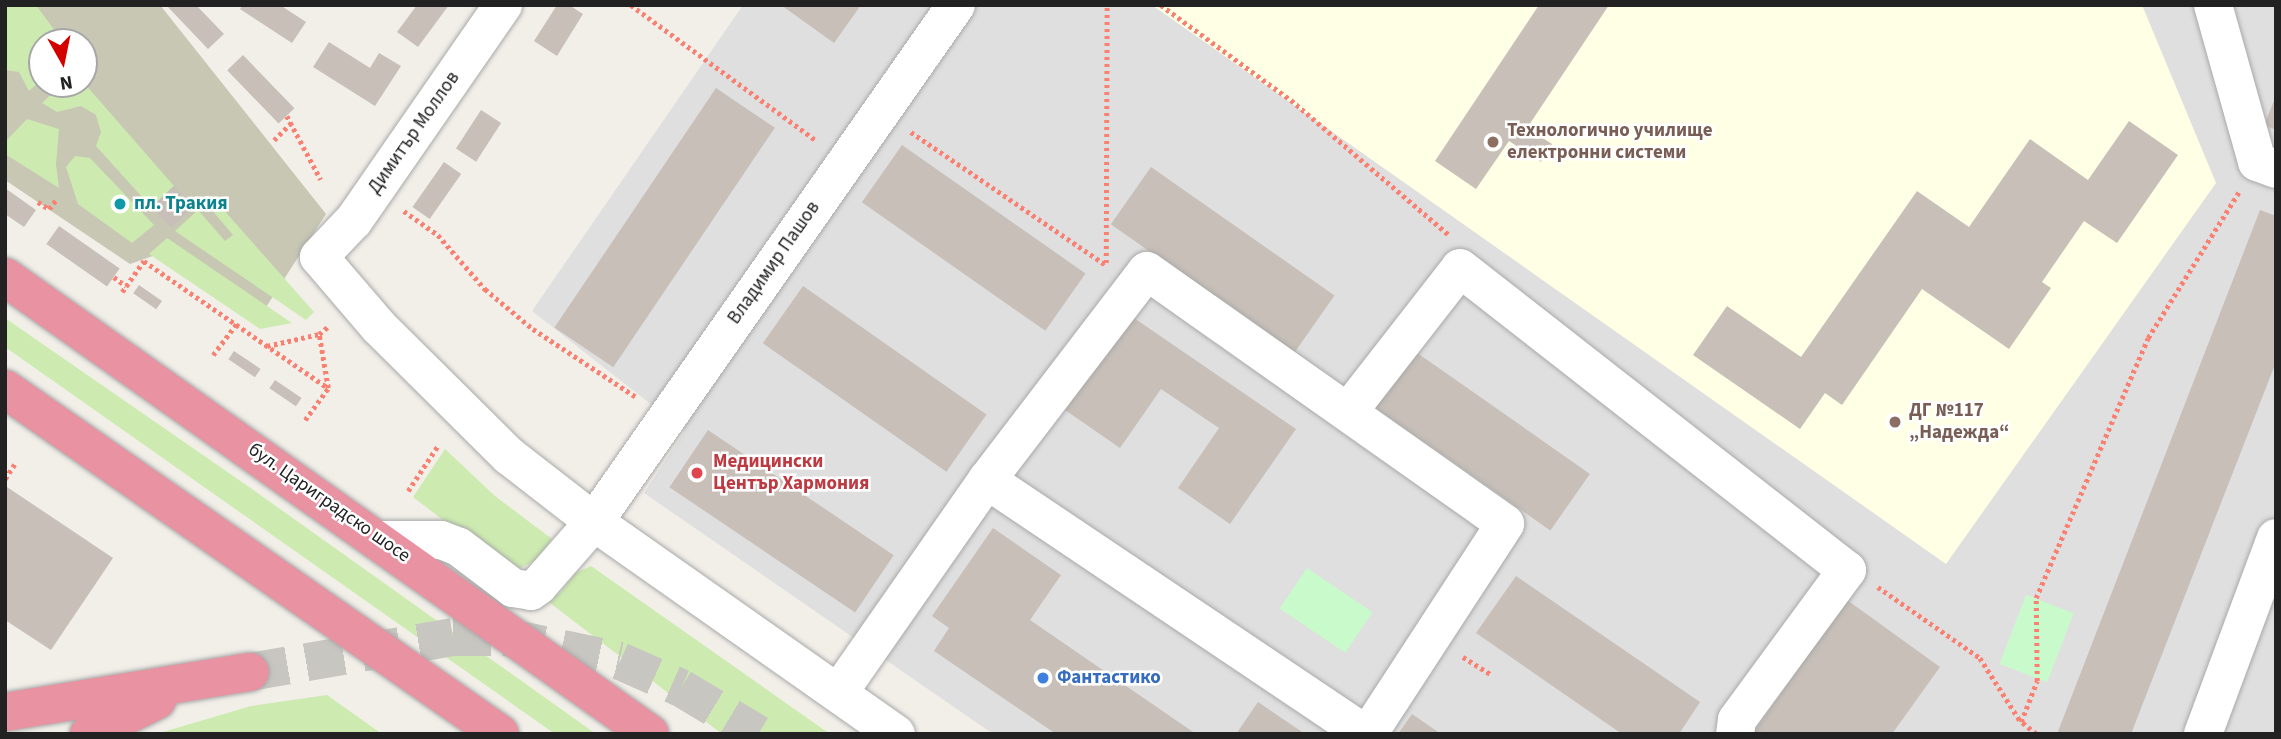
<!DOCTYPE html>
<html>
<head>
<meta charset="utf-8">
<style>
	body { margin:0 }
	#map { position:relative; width:2281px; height:739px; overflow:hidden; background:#f2efe9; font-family:"Source Sans 3",sans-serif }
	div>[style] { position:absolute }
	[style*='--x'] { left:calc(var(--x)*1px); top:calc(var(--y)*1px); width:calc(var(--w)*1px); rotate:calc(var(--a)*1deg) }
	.residential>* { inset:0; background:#e0dfdf }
	.education>* { inset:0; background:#ffffe5 }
	.construction>* { inset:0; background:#c7c7b4 }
	.grass>* { inset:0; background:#cdebb0 }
	.park>* { inset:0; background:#c8facc; transform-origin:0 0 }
	.building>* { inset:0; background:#c7bfb8; transform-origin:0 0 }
	.highway-tunnel>* { height:38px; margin-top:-19px; transform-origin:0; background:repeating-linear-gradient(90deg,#c8c6c1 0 38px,transparent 0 57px) }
	.path>* { height:4.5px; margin-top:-2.25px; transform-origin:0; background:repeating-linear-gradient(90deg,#fa8072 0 3.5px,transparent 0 7px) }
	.roads { filter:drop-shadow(0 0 2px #a9a9a9) drop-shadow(0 0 2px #a9a9a9) }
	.minor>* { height:38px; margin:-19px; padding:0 19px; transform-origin:19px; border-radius:19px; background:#fff }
	.highway>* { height:38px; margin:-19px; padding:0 19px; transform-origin:19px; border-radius:19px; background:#e892a2 }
	.dots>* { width:19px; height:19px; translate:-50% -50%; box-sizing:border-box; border:4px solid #fff; border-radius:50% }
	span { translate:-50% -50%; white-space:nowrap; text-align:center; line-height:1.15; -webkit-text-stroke:5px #fff; paint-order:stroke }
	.education-label { font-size:19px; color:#785e54; font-weight:700 }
	.left { translate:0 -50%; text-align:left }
	.street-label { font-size:19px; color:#222 }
	.culture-label { font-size:19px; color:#0d838f; font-weight:700 }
	.health-label { font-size:19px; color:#be3a42; font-weight:700 }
	.shop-label { font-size:19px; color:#366cbe; font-weight:700 }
	.frame { position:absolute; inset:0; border:7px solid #222; pointer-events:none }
	.north { position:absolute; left:28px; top:28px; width:70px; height:70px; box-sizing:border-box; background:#fff; border:2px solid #a7a7a7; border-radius:50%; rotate:171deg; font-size:19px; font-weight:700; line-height:28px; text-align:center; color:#222 }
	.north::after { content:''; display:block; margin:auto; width:24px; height:32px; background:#d40000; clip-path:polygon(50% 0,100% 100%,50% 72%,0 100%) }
</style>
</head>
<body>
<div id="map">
	<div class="residential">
		<i style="clip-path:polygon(743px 5px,2276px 5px,2276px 734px,993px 734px,644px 493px,685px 431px,532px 311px)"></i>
	</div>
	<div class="education">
		<i style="clip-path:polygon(1152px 5px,2142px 5px,2216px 183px,1946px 564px)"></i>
	</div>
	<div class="construction">
		<i style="clip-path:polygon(evenodd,5px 5px,160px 5px,326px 214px,259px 318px,161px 253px,130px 264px,5px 180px,5px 5px,42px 42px,84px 42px,84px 84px,42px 84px,42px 42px)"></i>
	</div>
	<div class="grass">
		<i style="clip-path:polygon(5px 5px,36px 5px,63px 42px,42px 42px,42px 79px,29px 91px,19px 72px,5px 70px)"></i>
		<i style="clip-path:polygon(84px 83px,174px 186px,151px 207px,96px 146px,101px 132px,96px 115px,81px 106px,57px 112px,42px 103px,54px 92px,47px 84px)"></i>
		<i style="clip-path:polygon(27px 119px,59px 129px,56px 164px,59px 188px,5px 154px,5px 142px)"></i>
		<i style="clip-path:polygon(75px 156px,90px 158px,154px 225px,132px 243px,78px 204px,66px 167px)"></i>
		<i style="clip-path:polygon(206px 203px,222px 208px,314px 312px,306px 320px,175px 231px,198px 210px,225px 241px,233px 235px)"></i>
		<i style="clip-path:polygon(167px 238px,292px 323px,260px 329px,149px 254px)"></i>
		<i style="clip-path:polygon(5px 318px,252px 489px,596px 734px,555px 734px,5px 347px)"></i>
		<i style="clip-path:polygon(445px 449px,495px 496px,552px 539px,538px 559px,519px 569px,505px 568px,413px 497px)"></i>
		<i style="clip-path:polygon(591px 566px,722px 658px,830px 734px,722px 734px,546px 600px,560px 593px,575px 573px)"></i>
		<i style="clip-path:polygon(327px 695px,382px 734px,156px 734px,251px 706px)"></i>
	</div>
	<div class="park">
		<i style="left:1307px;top:568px;width:79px;height:49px;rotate:34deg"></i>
		<i style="left:2026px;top:595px;width:51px;height:74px;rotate:21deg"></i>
	</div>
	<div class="building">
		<i style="clip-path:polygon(166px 5px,196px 5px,224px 34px,208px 49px)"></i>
		<i style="clip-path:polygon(243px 5px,280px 5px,306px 22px,292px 43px,240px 9px)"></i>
		<i style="clip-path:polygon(417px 5px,449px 5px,418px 47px,397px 32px)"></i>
		<i style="clip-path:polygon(557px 5px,569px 5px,583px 14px,557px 56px,534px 41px)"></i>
		<i style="clip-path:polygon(781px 5px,861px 5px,834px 43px)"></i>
		<i style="clip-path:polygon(1539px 5px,1609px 5px,1527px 128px,1552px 144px,1541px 162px,1509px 141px,1476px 189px,1435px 161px)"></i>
		<i style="clip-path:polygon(329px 42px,370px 68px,379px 53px,401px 66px,375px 106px,313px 67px)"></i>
		<i style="left:243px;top:55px;width:74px;height:22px;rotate:46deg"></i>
		<i style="left:716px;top:88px;width:71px;height:289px;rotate:34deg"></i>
		<i style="clip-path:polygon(2276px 96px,2276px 130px,2264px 125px)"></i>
		<i style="left:481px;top:110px;width:24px;height:46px;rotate:33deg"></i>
		<i style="clip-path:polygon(2129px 121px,2178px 155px,2117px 243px,2084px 221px,2042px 282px,2051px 288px,2009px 349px,1922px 289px,1842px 405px,1825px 393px,1800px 429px,1693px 355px,1727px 306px,1801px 357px,1917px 191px,1969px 227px,2030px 139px,2088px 180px)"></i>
		<i style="left:902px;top:145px;width:224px;height:70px;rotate:35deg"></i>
		<i style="left:444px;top:162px;width:21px;height:55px;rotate:35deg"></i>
		<i style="left:1151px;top:167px;width:224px;height:70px;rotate:35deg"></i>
		<i style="left:174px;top:186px;width:28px;height:31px;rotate:46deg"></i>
		<i style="clip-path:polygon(5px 188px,36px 210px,24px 227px,5px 214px)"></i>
		<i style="clip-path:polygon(2260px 210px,2276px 216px,2276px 362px,2221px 503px,2131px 734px,2057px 734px)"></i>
		<i style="left:59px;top:226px;width:74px;height:22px;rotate:35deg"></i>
		<i style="left:139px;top:285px;width:28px;height:10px;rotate:35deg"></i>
		<i style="left:803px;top:286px;width:224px;height:70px;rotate:35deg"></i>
		<i style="clip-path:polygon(1131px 316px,1296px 429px,1230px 524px,1178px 488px,1219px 428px,1161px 389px,1120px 448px,1065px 410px)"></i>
		<i style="left:1413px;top:350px;width:216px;height:69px;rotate:35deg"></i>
		<i style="left:234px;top:351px;width:32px;height:10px;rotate:34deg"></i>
		<i style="left:275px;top:380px;width:32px;height:10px;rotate:34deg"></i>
		<i style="left:708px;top:430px;width:224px;height:69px;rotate:34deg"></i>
		<i style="clip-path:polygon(7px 487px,113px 558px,51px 650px,5px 620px)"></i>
		<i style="clip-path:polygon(993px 528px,1061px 575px,1030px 620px,1196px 734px,1056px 734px,934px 651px,949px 628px,932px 616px)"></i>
		<i style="clip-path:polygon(1516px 576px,1700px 702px,1679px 734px,1622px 734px,1476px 633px)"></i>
		<i style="clip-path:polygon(1847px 600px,1940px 667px,1892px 734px,1752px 734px)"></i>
		<i style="clip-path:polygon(1258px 702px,1305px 734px,1236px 734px)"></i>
		<i style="clip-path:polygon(1412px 714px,1441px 734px,1398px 734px)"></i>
	</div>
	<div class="highway-tunnel">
		<i style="--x:250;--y:672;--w:206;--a:-9.8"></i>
		<i style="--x:453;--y:637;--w:53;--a:0"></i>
		<i style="--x:506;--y:637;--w:116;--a:11.9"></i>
		<i style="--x:620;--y:661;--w:67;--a:23.9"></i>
		<i style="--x:681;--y:688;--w:90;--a:30.9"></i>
	</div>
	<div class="path">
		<i style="--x:631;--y:5;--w:230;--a:36.2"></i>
		<i style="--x:1161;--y:5;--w:161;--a:36.2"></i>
		<i style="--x:1291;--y:100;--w:208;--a:40.5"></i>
		<i style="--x:287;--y:116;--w:72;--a:62"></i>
		<i style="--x:911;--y:132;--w:236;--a:34.3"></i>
		<i style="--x:274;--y:140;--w:25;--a:-45"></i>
		<i style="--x:38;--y:202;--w:13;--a:32"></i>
		<i style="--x:49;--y:209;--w:11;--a:-52"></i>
		<i style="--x:404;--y:211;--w:42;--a:35.2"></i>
		<i style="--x:438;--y:235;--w:72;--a:49"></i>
		<i style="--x:485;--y:289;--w:62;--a:39.8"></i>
		<i style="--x:533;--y:329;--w:123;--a:33.4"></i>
		<i style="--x:1106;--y:263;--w:258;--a:-89.8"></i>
		<i style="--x:114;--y:277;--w:15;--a:37"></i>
		<i style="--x:122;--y:292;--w:38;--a:-55"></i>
		<i style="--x:144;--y:261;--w:224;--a:34.6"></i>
		<i style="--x:267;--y:346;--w:53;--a:-13"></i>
		<i style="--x:213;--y:355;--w:39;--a:-53"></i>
		<i style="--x:305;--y:420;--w:39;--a:-54"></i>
		<i style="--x:328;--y:388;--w:55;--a:-99.5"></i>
		<i style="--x:319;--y:334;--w:13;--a:-39"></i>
		<i style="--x:5;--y:479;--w:20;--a:-57"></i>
		<i style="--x:408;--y:491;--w:53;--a:-56.6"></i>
		<i style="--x:1878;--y:587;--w:124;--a:34.8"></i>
		<i style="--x:1980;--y:658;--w:76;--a:57.4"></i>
		<i style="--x:1463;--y:657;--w:34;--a:32"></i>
		<i style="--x:2036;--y:734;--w:19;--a:-141"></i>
		<i style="--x:2021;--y:722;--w:44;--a:-68.7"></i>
		<i style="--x:2037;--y:681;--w:83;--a:-90.7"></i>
		<i style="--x:2036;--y:598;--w:283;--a:-66.7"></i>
		<i style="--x:2148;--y:338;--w:172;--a:-58.1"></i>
	</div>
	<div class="roads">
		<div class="minor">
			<i style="--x:503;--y:5;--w:262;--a:124.7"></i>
			<i style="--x:354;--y:220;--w:51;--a:133.4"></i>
			<i style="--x:319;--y:257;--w:92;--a:49.4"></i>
			<i style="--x:379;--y:327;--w:183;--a:44.8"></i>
			<i style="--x:509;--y:456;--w:108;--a:37.8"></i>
			<i style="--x:594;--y:522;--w:369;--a:35.1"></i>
			<i style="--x:2213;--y:5;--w:163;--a:74.3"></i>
			<i style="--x:2257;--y:162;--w:20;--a:20"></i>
			<i style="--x:1348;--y:412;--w:182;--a:-52.1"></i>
			<i style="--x:1460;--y:268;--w:491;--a:38"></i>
			<i style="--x:1847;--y:570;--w:186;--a:126.3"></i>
			<i style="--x:1737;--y:720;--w:14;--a:98"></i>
			<i style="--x:987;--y:480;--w:455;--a:33.9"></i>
			<i style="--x:382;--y:540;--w:59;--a:0"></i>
			<i style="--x:441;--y:540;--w:19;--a:21"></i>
			<i style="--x:459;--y:547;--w:68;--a:37.2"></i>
			<i style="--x:513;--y:588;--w:18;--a:9"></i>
			<i style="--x:531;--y:591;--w:9;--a:-36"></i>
			<i style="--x:538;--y:586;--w:85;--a:-48.8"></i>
			<i style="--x:594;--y:522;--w:631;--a:-55"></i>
			<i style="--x:839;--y:692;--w:259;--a:-55.1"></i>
			<i style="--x:987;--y:480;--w:263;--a:-52.6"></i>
			<i style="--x:1147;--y:271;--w:438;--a:35.2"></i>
			<i style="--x:1505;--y:524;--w:251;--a:123.1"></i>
			<i style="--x:2203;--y:734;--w:209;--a:-69.6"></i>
		</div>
		<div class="highway">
			<i style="--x:5;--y:277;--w:790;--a:35.32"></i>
			<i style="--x:5;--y:389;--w:603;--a:34.88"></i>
			<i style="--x:5;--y:712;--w:248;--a:-9.3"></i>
			<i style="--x:89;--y:734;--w:76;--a:-26.6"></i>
		</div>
	</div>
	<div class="dots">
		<i style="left:1493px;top:142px;background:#8d6e63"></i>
		<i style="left:120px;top:204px;background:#0f9aa8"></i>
		<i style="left:1895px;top:422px;background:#8d6e63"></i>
		<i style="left:697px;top:473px;background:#e0444e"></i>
		<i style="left:1043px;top:678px;background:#3f7fe0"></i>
	</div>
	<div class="education-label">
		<span class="left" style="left:1507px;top:142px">Технологично училище<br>електронни системи</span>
		<span class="left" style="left:1909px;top:422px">ДГ №117<br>„Надежда“</span>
	</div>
	<div class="street-label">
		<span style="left:414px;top:133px;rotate:-55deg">Димитър Моллов</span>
		<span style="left:774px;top:263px;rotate:-55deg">Владимир Пашов</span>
		<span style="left:329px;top:503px;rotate:35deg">бул. Цариградско шосе</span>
	</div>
	<div class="culture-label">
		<span class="left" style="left:134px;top:204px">пл. Тракия</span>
	</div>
	<div class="health-label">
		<span class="left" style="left:713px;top:473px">Медицински<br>Център Хармония</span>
	</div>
	<div class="shop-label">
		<span class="left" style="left:1057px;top:678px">Фантастико</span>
	</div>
	<div class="frame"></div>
	<div class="north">N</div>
</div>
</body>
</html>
